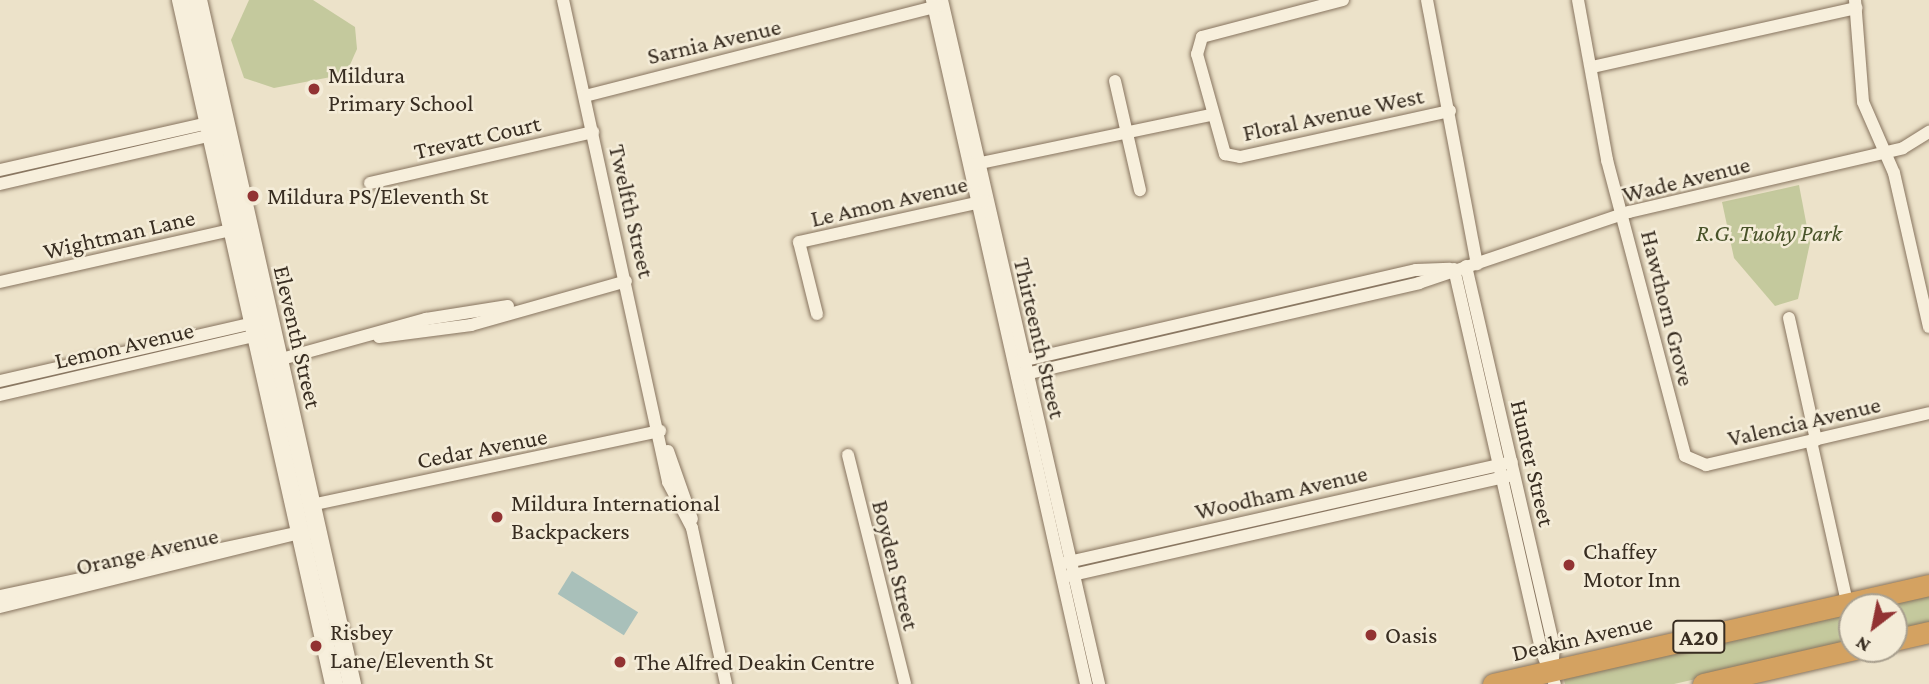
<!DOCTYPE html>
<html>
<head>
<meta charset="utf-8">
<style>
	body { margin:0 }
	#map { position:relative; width:1929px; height:684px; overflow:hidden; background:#ece2c9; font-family:"Crimson Pro",serif }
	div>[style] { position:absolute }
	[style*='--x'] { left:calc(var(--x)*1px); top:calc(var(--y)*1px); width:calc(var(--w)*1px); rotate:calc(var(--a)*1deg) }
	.green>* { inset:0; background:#c4c99d }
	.water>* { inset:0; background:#a9c0ba; transform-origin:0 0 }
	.roads { filter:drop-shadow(0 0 2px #87745f) drop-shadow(0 0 2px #87745f) }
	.street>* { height:12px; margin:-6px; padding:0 6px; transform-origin:6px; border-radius:6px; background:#f7efdc }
	.secondary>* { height:18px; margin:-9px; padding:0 9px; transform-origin:9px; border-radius:9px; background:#f7efdc }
	.highway>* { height:21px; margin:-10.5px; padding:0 10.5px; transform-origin:10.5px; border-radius:10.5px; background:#d4a261 }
	.dots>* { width:19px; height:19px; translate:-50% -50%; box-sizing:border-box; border:4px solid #f4ecd8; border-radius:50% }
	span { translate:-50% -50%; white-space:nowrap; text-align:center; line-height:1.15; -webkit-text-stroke:5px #f4ecd8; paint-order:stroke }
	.shield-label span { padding:2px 5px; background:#f4ecd8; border:2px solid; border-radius:5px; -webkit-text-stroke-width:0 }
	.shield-label { font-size:23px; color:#382d21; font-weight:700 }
	.street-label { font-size:24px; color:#382d21 }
	.poi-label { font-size:24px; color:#382d21 }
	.left { translate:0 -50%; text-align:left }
	.park-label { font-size:24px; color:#485329; font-style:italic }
	.north { position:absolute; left:1838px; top:593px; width:70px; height:70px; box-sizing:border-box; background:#f4ecd8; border:2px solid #a9a08f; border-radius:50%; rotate:212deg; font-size:19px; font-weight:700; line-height:28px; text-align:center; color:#382d21 }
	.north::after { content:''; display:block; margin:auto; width:24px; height:32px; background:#923333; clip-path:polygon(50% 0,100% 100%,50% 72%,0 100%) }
</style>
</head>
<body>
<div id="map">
	<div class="green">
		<i style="clip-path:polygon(249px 0,313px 0,355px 27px,357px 49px,349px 67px,336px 76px,274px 88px,244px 78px,231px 40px)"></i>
		<i style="clip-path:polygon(1799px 185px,1810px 243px,1798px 299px,1775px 306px,1734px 258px,1722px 202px)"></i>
		<i style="clip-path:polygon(1929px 591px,1929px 626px,1894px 634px,1894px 607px,1860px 607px)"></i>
		<i style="clip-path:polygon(1840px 615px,1844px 645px,1674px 684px,1565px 684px,1563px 676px)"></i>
	</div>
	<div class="water">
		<i style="left:572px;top:571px;width:78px;height:27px;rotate:32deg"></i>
	</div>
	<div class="roads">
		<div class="street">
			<i style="--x:563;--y:0;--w:493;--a:77.7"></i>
			<i style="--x:668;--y:482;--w:52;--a:62.4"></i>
			<i style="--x:692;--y:528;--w:160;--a:77.7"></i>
			<i style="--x:932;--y:0;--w:701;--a:77.31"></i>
			<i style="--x:942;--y:0;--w:702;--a:77.07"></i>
			<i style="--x:1343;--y:0;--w:146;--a:165.3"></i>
			<i style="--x:1202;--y:37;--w:18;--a:106"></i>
			<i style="--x:1197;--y:54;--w:104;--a:74.4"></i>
			<i style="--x:1225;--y:154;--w:15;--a:11"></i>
			<i style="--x:1240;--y:157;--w:215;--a:-12.4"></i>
			<i style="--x:1427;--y:0;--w:269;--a:79.3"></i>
			<i style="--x:1578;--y:0;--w:163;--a:79.7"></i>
			<i style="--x:1607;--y:160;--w:306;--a:75.2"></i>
			<i style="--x:1685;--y:456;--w:23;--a:23"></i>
			<i style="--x:1706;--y:465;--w:229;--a:-13.1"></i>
			<i style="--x:1855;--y:0;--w:102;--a:85.5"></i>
			<i style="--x:1863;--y:102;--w:77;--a:66.4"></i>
			<i style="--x:1894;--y:173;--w:158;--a:77.2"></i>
			<i style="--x:1592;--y:67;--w:271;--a:-12.6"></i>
			<i style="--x:1115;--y:81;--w:112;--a:77.1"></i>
			<i style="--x:585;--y:96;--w:365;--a:-14.3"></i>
			<i style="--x:971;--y:165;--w:244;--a:-11.8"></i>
			<i style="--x:0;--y:170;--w:214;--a:-12.7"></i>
			<i style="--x:370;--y:183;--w:229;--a:-12.9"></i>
			<i style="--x:0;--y:184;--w:218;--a:-13"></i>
			<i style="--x:1466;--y:266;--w:391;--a:77"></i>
			<i style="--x:1554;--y:647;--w:22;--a:95"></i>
			<i style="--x:1454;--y:269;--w:391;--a:77.1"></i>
			<i style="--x:1541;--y:650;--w:37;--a:68"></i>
			<i style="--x:0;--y:282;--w:245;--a:-12.7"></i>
			<i style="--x:817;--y:314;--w:74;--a:-104"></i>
			<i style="--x:799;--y:242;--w:191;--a:-12.4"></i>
			<i style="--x:1789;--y:318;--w:125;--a:77.5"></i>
			<i style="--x:379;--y:337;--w:93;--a:-7.4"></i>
			<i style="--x:471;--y:325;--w:161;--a:-15.8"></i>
			<i style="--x:278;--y:360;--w:154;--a:-15.5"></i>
			<i style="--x:426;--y:319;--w:83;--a:-9"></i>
			<i style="--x:1017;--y:362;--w:409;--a:-13"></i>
			<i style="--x:1416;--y:270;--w:34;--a:-2"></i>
			<i style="--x:1017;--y:376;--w:413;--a:-13"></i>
			<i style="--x:1419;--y:283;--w:222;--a:-18.7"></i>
			<i style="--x:1629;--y:212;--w:281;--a:-13.1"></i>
			<i style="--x:1903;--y:148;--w:31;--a:-32"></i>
			<i style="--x:0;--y:381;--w:261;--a:-12.9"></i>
			<i style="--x:0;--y:395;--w:264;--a:-13.1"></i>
			<i style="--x:1811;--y:441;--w:189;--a:77.4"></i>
			<i style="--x:668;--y:451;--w:72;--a:70.6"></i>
			<i style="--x:848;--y:455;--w:236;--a:76"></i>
			<i style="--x:311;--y:505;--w:357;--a:-12"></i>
			<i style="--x:1064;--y:563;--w:459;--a:-12.7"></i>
			<i style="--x:1064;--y:577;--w:461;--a:-12.8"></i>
			<i style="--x:0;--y:596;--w:308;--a:-12"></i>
			<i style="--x:0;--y:607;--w:315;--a:-13.9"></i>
		</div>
		<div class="secondary">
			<i style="--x:181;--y:0;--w:701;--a:77.39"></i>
			<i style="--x:198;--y:0;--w:701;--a:77.31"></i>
		</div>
		<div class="highway">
			<i style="--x:1894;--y:640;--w:36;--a:-13"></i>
			<i style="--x:1493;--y:684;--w:447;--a:-12.8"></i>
			<i style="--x:1703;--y:684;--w:156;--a:-13"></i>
		</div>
	</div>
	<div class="dots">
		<i style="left:314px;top:89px;background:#923333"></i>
		<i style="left:253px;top:196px;background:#923333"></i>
		<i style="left:497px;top:517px;background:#923333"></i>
		<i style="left:1569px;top:565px;background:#923333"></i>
		<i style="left:1371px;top:635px;background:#923333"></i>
		<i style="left:316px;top:646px;background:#923333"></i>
		<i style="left:620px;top:662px;background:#923333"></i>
	</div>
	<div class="shield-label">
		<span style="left:1699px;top:637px">A20</span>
	</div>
	<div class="street-label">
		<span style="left:714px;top:41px;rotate:-13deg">Sarnia Avenue</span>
		<span style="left:1333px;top:114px;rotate:-12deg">Floral Avenue West</span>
		<span style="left:477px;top:137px;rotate:-13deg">Trevatt Court</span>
		<span style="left:1686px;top:179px;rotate:-14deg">Wade Avenue</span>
		<span style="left:889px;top:201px;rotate:-13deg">Le Amon Avenue</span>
		<span style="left:632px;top:211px;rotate:77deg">Twelfth Street</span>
		<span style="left:119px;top:234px;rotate:-13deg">Wightman Lane</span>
		<span style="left:1668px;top:308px;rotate:76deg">Hawthorn Grove</span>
		<span style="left:298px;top:337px;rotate:77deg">Eleventh Street</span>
		<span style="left:1040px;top:338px;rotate:77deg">Thirteenth Street</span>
		<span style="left:124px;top:345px;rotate:-13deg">Lemon Avenue</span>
		<span style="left:1804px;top:421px;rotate:-13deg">Valencia Avenue</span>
		<span style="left:482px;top:448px;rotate:-11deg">Cedar Avenue</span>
		<span style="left:1533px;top:463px;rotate:77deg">Hunter Street</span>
		<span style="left:1281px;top:492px;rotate:-13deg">Woodham Avenue</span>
		<span style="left:147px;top:551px;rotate:-13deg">Orange Avenue</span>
		<span style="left:896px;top:565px;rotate:76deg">Boyden Street</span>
		<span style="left:1582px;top:637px;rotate:-13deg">Deakin Avenue</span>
	</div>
	<div class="poi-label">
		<span class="left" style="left:328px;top:89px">Mildura<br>Primary School</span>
		<span class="left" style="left:267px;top:196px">Mildura PS/Eleventh St</span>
		<span class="left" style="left:511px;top:517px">Mildura International<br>Backpackers</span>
		<span class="left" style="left:1583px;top:565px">Chaffey<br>Motor Inn</span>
		<span class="left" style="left:330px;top:646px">Risbey<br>Lane/Eleventh St</span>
		<span class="left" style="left:1385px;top:635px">Oasis</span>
		<span class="left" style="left:634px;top:662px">The Alfred Deakin Centre</span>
	</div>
	<div class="park-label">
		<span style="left:1769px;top:233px">R.G. Tuohy Park</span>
	</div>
	<div class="north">N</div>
</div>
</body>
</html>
